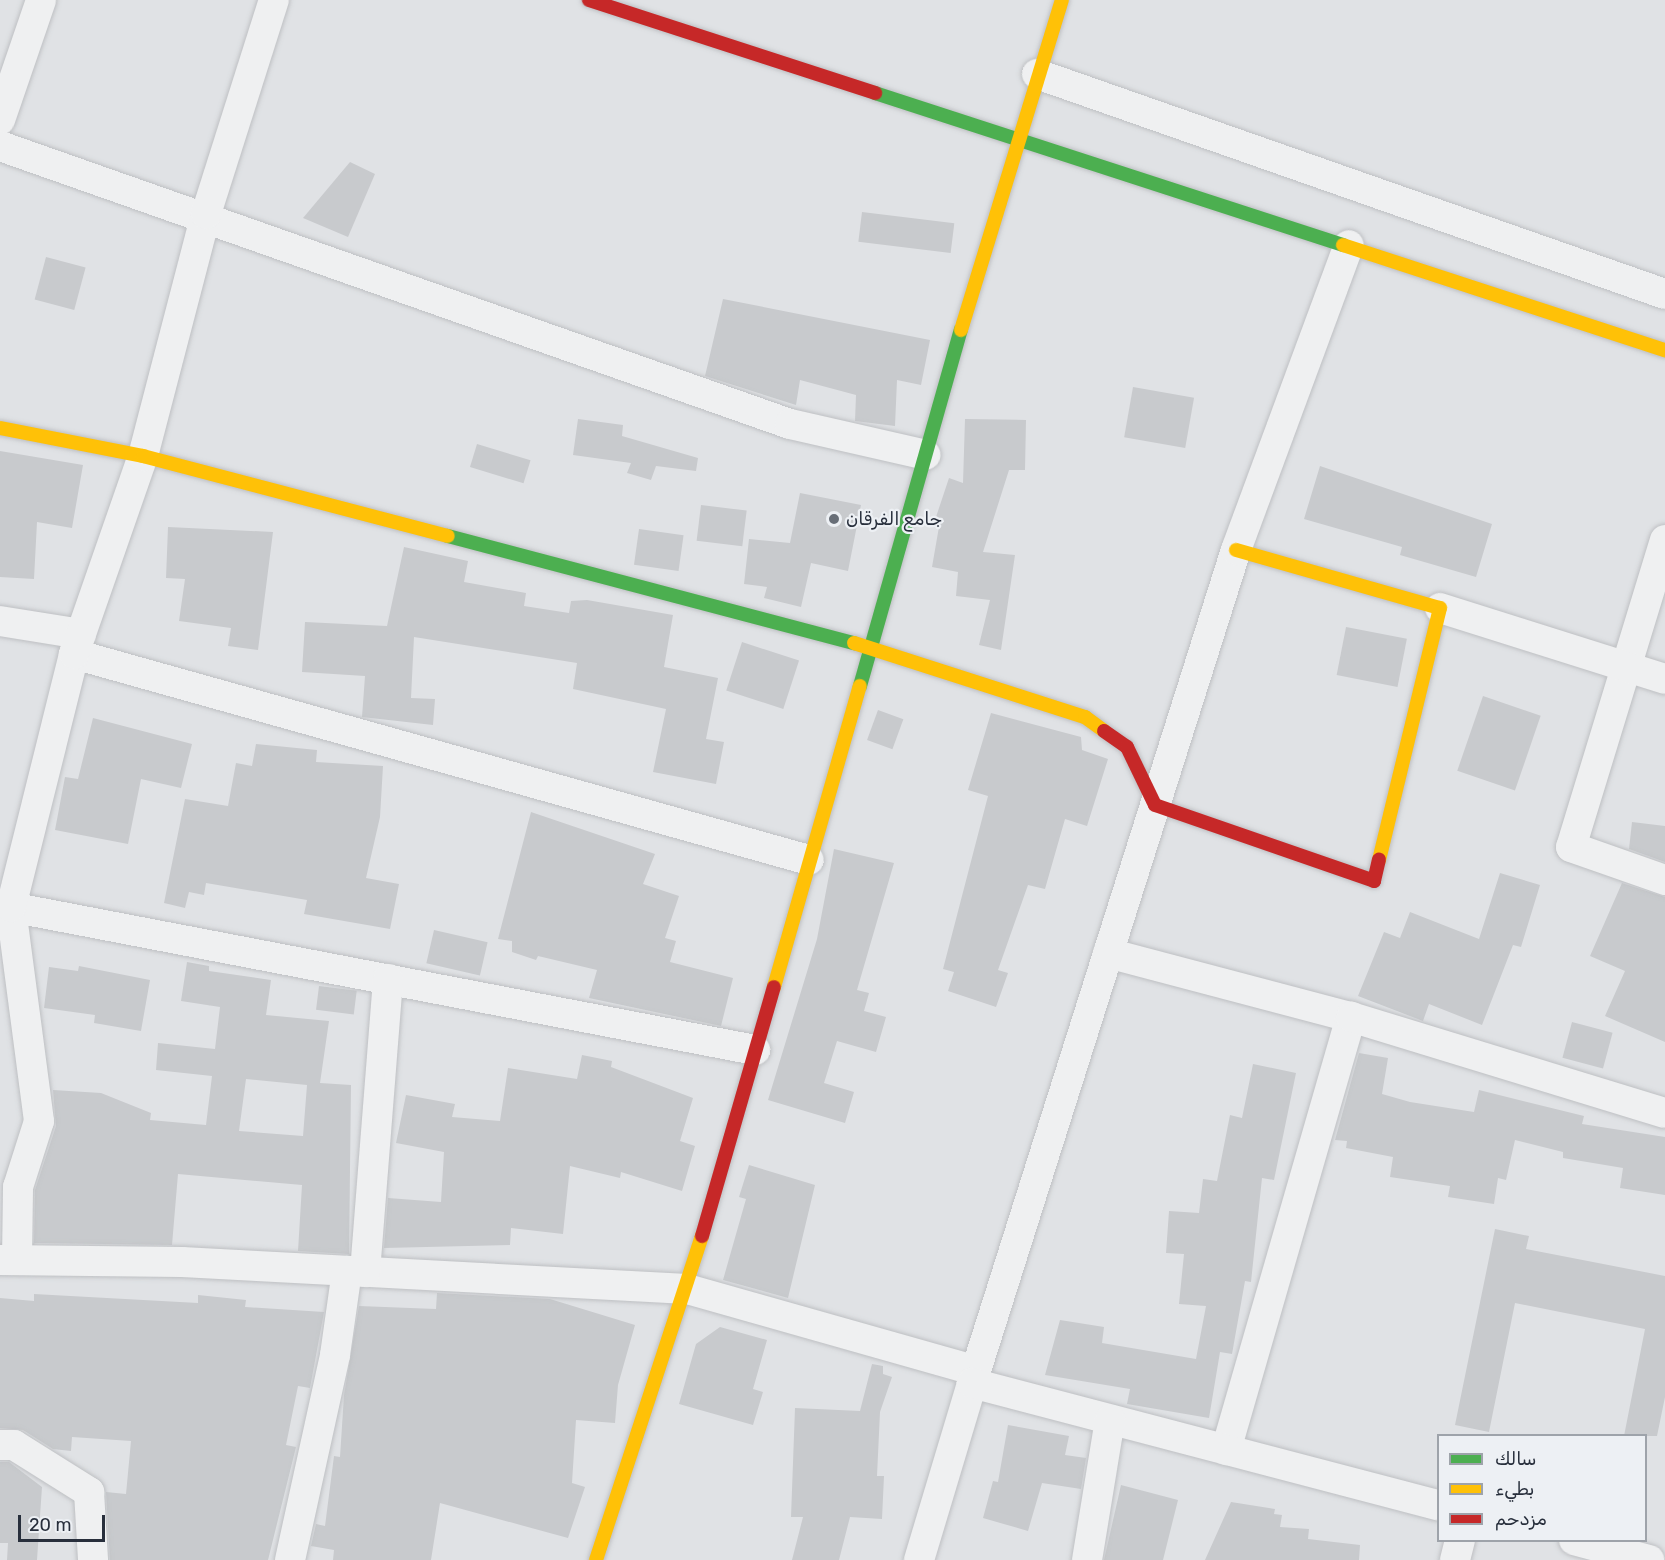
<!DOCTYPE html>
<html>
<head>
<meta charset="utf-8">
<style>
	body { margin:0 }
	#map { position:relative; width:1665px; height:1560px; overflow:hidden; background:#e0e2e5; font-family:Rubik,"Noto Naskh Arabic",sans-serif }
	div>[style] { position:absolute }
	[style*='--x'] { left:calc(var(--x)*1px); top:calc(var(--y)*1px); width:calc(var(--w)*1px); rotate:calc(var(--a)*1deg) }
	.building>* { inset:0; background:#c8cacd; transform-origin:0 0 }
	.roads { filter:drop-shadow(0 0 2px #bec0c3) drop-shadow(0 0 2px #bec0c3) }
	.street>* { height:30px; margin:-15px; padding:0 15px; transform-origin:15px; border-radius:15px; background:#eff0f1 }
	.fast>* { height:14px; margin:-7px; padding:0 7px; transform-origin:7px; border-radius:7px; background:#4caf50 }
	.slow>* { height:14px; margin:-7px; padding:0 7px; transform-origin:7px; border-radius:7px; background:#ffc107 }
	.jam>* { height:14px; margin:-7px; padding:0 7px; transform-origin:7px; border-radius:7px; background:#c62828 }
	.dots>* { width:16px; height:16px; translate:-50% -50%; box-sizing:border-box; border:3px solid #edf0f4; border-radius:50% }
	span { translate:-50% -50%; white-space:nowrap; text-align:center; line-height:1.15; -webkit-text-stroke:4.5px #edf0f4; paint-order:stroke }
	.poi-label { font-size:18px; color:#282f3c }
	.left { translate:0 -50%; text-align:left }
	.legend { position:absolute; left:1437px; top:1434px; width:210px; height:108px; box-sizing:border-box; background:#edf0f4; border:2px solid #9ea3aa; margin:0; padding:8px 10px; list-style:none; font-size:18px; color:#282f3c }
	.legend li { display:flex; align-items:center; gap:12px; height:30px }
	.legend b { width:30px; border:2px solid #9ea3aa }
	.scale { position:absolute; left:18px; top:1515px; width:87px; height:27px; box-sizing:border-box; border:3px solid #282f3c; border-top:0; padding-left:8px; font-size:18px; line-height:21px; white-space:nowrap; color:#282f3c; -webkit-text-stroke:4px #edf0f4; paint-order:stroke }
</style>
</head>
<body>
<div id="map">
	<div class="building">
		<i style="clip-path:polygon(350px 162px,375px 174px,348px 237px,303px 218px)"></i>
		<i style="left:862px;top:212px;width:93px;height:30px;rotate:7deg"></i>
		<i style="left:46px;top:257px;width:41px;height:44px;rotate:15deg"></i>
		<i style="clip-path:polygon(723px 299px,930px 340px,921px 385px,897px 380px,895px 426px,855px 421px,856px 395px,800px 380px,796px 405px,705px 376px)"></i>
		<i style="left:1133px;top:387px;width:62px;height:51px;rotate:10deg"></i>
		<i style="clip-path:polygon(578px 419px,623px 425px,622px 436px,698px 458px,696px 471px,656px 466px,651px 480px,627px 473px,631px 463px,573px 455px)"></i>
		<i style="clip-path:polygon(965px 419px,1026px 420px,1025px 470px,1009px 470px,983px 552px,1015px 555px,1001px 650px,979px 645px,990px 600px,956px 596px,958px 572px,932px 567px,940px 521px,935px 520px,949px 478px,963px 483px)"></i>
		<i style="left:477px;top:444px;width:56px;height:24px;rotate:17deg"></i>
		<i style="clip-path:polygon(0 451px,83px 465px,72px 528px,37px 522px,34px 579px,0 577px)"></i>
		<i style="clip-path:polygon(1320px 466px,1492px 524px,1476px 577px,1400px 555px,1402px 547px,1304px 519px)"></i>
		<i style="clip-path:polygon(800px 493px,861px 505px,848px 571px,811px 563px,801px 607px,764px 598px,767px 587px,744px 584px,749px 539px,790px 543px)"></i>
		<i style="left:701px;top:505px;width:46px;height:36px;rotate:7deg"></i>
		<i style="clip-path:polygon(168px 527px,273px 532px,258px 650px,228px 646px,231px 628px,179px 621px,185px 579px,166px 578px)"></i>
		<i style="left:639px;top:529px;width:45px;height:36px;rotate:8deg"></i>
		<i style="clip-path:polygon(404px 547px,468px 561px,464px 582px,526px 593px,524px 606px,569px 613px,571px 601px,587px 600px,673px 615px,664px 667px,718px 678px,706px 739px,724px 742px,716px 784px,653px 772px,666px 709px,573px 689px,577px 663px,414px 637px,411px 698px,435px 699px,433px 725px,362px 717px,365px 676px,302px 672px,305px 622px,387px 626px)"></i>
		<i style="left:1346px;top:627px;width:62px;height:49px;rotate:11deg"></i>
		<i style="left:742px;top:642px;width:60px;height:51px;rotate:18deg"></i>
		<i style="left:1483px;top:696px;width:61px;height:79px;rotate:19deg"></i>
		<i style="left:878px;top:710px;width:27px;height:32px;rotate:20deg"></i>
		<i style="clip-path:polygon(991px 713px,1081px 737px,1082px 750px,1108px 759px,1087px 826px,1065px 819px,1045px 889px,1028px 885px,998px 970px,1008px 973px,996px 1007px,948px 991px,954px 972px,943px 969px,988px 796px,968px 790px)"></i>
		<i style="clip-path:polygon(93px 718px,192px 744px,181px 788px,141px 779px,128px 844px,55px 830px,65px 777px,78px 779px)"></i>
		<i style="clip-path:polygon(256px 744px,317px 750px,316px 762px,383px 766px,380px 817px,366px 878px,399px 884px,390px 929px,304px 914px,307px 900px,206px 883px,204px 895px,189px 892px,185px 908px,164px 903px,185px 799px,228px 806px,236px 763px,252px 766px)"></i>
		<i style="clip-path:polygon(531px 812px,655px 854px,643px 884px,679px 896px,665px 938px,676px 941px,670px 962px,733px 978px,721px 1026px,589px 998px,597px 970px,538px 956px,536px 960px,512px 952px,512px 941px,498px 939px)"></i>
		<i style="clip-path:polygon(1632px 822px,1665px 826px,1665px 862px,1629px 849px)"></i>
		<i style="clip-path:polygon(834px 849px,894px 863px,857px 990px,869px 993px,864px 1011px,886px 1017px,876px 1052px,837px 1041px,824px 1083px,854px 1092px,845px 1123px,768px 1100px,817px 939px)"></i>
		<i style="clip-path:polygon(1500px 873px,1540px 885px,1521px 947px,1513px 945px,1482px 1025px,1429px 1004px,1423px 1021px,1358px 996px,1384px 932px,1400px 938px,1410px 912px,1479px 939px)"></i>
		<i style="clip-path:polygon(1622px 883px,1665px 897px,1665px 1042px,1605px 1016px,1625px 971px,1590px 956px)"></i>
		<i style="left:434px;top:930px;width:55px;height:34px;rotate:13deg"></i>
		<i style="clip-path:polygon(evenodd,187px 962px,209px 966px,209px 971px,271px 980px,266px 1015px,329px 1021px,320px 1083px,351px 1085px,349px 1254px,298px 1251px,302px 1185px,178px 1174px,172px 1245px,34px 1243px,35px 1190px,56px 1126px,53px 1090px,101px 1093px,151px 1113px,150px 1120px,206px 1125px,212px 1076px,156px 1070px,158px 1043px,215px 1049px,220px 1007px,181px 1001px,187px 962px,246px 1079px,307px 1085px,303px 1136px,239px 1131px,246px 1079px)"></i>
		<i style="clip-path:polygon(79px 966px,150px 980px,141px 1031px,94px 1023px,95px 1015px,44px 1008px,49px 967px,78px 971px)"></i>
		<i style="left:319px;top:986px;width:38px;height:24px;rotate:7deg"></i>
		<i style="left:1572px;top:1022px;width:42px;height:37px;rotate:15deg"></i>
		<i style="clip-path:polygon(1359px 1053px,1388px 1058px,1382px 1094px,1410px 1102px,1474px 1112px,1479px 1090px,1584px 1116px,1582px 1124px,1665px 1137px,1665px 1195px,1620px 1188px,1623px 1168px,1563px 1158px,1563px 1152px,1515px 1140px,1506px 1180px,1498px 1178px,1494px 1204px,1448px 1197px,1450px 1186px,1390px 1177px,1393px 1157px,1346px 1148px,1347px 1141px,1335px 1140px)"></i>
		<i style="clip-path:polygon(582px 1055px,612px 1061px,611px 1067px,693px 1098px,680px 1141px,695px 1146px,682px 1191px,621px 1172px,620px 1178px,570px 1166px,563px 1234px,511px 1228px,510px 1245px,384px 1248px,388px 1198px,441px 1202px,444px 1152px,396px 1143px,406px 1095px,455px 1104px,452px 1117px,500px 1121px,508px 1068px,577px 1079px)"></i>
		<i style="clip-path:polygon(1253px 1064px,1296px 1073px,1274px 1180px,1262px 1178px,1251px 1282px,1245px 1281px,1232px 1354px,1220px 1352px,1209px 1418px,1127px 1404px,1130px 1389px,1045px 1375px,1060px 1320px,1104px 1327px,1102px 1343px,1196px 1359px,1206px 1306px,1179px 1304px,1184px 1254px,1166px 1253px,1169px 1211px,1199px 1213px,1203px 1179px,1217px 1181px,1230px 1115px,1242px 1118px)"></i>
		<i style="clip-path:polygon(749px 1165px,815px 1185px,788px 1298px,723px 1280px,746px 1199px,739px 1197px)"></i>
		<i style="clip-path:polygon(1495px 1229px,1529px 1236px,1526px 1249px,1665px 1276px,1665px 1397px,1657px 1436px,1624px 1436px,1645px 1329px,1515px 1303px,1489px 1432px,1455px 1425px)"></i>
		<i style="clip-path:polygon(437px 1293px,550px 1299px,635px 1325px,618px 1385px,615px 1423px,576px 1420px,572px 1483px,585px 1487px,568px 1538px,440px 1503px,431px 1560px,333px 1560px,334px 1550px,311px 1546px,316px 1524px,325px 1526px,334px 1456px,340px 1457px,344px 1395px,359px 1306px,436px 1309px)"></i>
		<i style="clip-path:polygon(34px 1294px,198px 1303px,198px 1295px,246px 1300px,245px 1307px,324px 1312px,310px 1388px,298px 1386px,286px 1445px,296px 1447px,268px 1560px,110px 1560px,106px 1492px,126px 1494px,131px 1441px,72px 1437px,71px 1451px,53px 1449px,23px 1430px,0 1428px,0 1298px,34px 1301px)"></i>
		<i style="clip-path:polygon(720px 1327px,767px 1340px,753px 1389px,763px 1392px,753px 1425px,679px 1404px,696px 1344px)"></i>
		<i style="clip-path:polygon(872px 1364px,883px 1366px,883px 1374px,892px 1377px,880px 1412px,877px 1476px,884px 1476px,882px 1519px,850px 1517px,839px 1560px,792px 1560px,803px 1517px,791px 1517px,795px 1408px,860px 1411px)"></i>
		<i style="clip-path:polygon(1008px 1425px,1069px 1436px,1065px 1455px,1086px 1458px,1081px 1489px,1042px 1483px,1028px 1531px,983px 1518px,993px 1481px,998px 1482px)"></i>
		<i style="clip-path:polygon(0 1462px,9px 1462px,42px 1487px,37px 1560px,7px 1560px,8px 1543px,0 1543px)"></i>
		<i style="clip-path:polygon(1121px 1485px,1178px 1500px,1163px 1560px,1104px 1560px)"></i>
		<i style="clip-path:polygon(1231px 1502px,1275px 1509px,1274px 1514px,1282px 1515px,1280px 1527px,1309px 1529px,1308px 1539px,1360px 1545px,1359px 1560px,1205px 1560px)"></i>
	</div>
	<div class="roads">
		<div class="street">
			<i style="--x:1037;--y:74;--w:665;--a:19.31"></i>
			<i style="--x:0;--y:120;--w:127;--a:-71.1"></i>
			<i style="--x:0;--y:146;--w:837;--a:19.39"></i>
			<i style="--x:790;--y:424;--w:139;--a:12.8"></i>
			<i style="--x:1665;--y:540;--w:321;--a:107"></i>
			<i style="--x:1571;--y:847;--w:100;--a:19.3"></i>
			<i style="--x:1440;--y:608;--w:236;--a:17.5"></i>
			<i style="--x:0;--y:621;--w:82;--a:9.1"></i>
			<i style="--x:74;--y:654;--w:763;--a:15.66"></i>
			<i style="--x:0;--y:905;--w:769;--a:10.87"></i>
			<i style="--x:1108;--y:953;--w:251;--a:14.8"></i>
			<i style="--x:0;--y:1260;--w:182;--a:0.6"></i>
			<i style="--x:182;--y:1262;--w:506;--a:3.06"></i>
			<i style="--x:687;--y:1289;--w:300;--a:15.8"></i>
			<i style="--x:17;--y:1260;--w:73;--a:-89.2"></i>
			<i style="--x:18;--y:1187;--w:69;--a:-72.3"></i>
			<i style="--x:39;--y:1121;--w:216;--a:-97.5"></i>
			<i style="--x:11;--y:907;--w:261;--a:-76"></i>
			<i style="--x:74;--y:654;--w:210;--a:-70.8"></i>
			<i style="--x:143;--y:456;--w:250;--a:-75.4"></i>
			<i style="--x:206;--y:214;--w:225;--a:-72.4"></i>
			<i style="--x:365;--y:1272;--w:294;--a:-85.5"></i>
			<i style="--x:972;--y:1383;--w:874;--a:-72.42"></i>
			<i style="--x:1236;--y:550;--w:325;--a:-69.7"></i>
			<i style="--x:0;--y:1445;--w:14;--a:0"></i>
			<i style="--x:14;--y:1445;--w:89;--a:32.1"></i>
			<i style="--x:89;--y:1492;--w:68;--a:86.6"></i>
			<i style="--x:1226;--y:1450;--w:451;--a:-73.9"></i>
			<i style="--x:1351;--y:1017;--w:328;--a:17"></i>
			<i style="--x:1574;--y:1540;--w:78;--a:14.9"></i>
			<i style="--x:290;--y:1560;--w:210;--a:-77.6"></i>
			<i style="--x:335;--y:1355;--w:85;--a:-81.9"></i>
			<i style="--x:919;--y:1560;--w:185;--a:-73.3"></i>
			<i style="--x:972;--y:1383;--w:482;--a:14.7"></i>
			<i style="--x:1087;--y:1560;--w:142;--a:-80.7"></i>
			<i style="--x:1455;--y:1560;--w:21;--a:-76"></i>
		</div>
		<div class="fast">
			<i style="--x:875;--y:93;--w:492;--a:18"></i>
			<i style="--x:448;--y:536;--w:420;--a:14.8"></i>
			<i style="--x:860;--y:686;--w:370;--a:-74.2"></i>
		</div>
		<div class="slow">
			<i style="--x:1343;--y:245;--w:339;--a:18.1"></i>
			<i style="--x:961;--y:330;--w:345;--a:-73"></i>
			<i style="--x:0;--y:428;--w:146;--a:11.1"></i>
			<i style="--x:143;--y:456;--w:315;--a:14.7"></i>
			<i style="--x:1236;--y:550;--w:212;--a:15.9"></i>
			<i style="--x:1440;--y:608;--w:259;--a:103.6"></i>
			<i style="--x:854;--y:643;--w:243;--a:17.8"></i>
			<i style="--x:1085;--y:717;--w:24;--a:36"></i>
			<i style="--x:774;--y:987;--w:313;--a:-74.1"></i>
			<i style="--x:596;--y:1560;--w:341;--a:-71.9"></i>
		</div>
		<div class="jam">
			<i style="--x:589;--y:0;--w:301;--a:18"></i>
			<i style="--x:1104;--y:731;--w:28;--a:35"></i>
			<i style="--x:1127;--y:747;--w:64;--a:64.2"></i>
			<i style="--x:1155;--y:805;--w:232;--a:19.1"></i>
			<i style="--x:1374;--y:881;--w:22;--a:-77"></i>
			<i style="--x:702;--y:1236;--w:259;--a:-73.9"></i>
		</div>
	</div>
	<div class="dots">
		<i style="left:834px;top:519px;background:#686e77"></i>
	</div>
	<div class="poi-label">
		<span class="left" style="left:846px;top:519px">جامع الفرقان</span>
	</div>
	<ul class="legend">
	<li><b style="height:8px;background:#4caf50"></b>سالك</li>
	<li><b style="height:8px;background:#ffc107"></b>بطيء</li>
	<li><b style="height:8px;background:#c62828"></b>مزدحم</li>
	</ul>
	<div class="scale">20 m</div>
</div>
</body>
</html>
